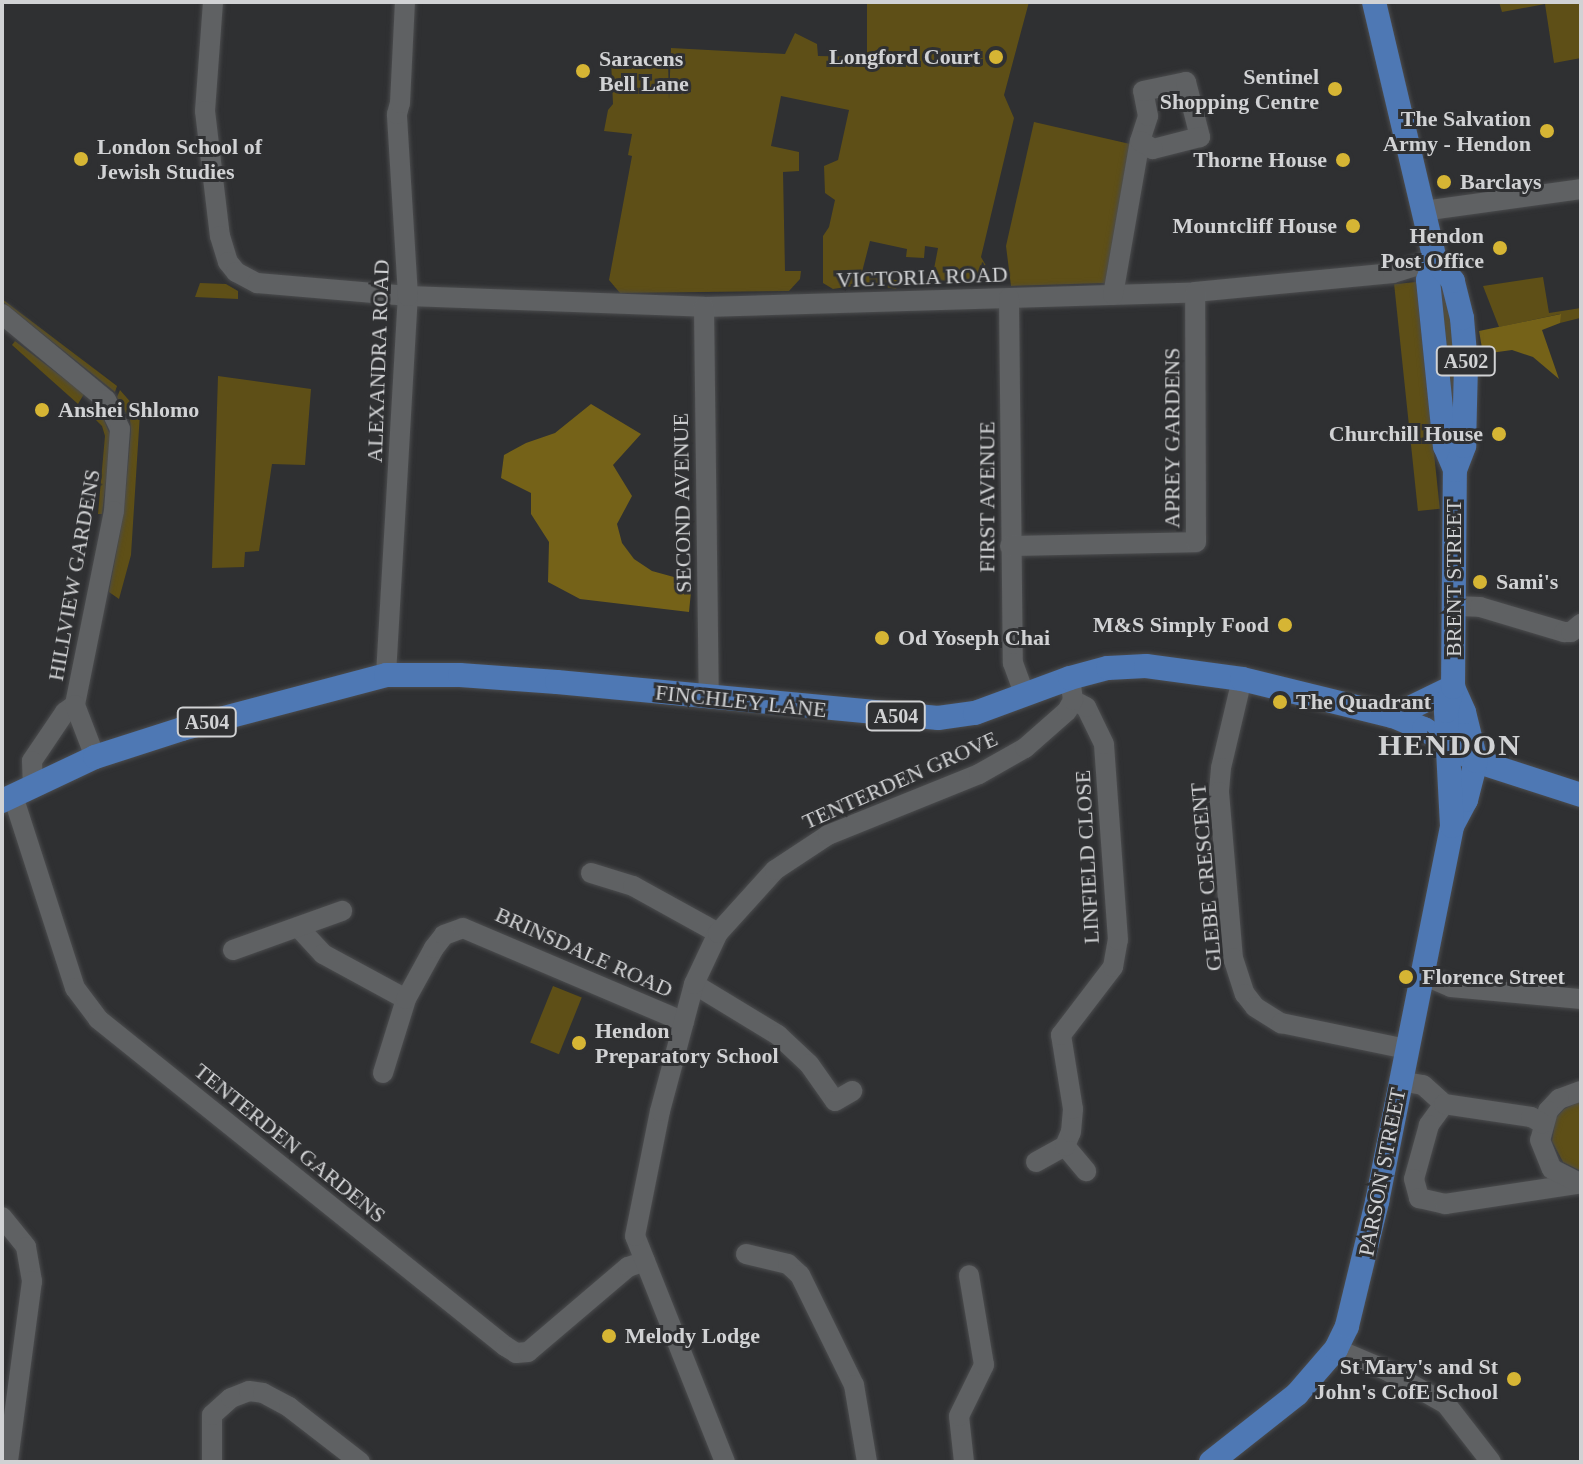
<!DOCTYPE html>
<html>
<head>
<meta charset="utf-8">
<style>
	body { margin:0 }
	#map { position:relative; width:1583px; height:1464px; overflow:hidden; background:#2f3032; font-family:Georgia,serif }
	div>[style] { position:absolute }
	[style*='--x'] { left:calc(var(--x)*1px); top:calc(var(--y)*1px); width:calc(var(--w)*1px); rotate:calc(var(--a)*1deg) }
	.green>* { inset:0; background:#5e4f17; transform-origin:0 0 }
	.forest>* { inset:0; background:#756218 }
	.roads { filter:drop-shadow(0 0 2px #4b4c4e) drop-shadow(0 0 2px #4b4c4e) }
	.minor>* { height:20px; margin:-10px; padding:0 10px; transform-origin:10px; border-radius:10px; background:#5f6163 }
	.major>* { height:24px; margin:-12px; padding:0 12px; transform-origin:12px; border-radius:12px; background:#4e78b4 }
	.dots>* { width:22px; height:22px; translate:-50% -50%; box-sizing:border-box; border:4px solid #2f3032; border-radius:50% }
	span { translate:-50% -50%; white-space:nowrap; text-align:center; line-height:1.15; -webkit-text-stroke:6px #2f3032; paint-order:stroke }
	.shield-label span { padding:2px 6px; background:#2f3032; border:2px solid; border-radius:6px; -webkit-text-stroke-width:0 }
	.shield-label { font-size:20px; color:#d1d2d4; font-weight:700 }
	.poi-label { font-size:22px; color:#d1d2d4; font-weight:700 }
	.right { translate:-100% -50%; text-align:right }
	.left { translate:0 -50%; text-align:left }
	.street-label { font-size:22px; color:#d1d2d4 }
	.district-label { font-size:30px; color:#d1d2d4; font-weight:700; letter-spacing:2px }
	.frame { position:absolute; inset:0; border:4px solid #d1d2d4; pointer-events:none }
</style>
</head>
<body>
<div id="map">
	<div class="green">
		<i style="clip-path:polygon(867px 2px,1029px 2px,1004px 95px,1014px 118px,981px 257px,989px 271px,986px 281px,936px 284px,934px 269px,938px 248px,925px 246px,924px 258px,906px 257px,907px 249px,870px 241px,862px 272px,900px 281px,896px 289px,867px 284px,833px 289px,823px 283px,823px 236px,829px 227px,835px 200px,825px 193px,824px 166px,838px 160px,849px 110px,781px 96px,771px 146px,799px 152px,799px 171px,783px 172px,785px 271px,801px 271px,800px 279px,789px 291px,620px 293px,609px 280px,632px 156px,628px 155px,632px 134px,604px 131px,608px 110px,613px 104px,611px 60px,668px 60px,669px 100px,671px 48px,785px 54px,795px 33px,817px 44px,818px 56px,867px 57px)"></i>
		<i style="clip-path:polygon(1499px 2px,1581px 2px,1581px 58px,1554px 63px,1545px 4px,1502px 12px)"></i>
		<i style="clip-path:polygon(1034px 122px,1130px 144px,1105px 283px,1011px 286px,1006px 246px)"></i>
		<i style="clip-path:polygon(1437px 277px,1445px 283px,1460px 360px,1456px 448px)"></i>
		<i style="clip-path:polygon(1543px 277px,1549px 313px,1581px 308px,1581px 321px,1580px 318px,1560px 323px,1560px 314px,1499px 327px,1483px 286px)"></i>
		<i style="left:1416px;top:282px;width:228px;height:22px;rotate:84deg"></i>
		<i style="clip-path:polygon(200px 283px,226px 284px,238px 291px,238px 299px,195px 297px)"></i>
		<i style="clip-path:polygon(2px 299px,117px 386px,115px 392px,2px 301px)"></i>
		<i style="clip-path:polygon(15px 341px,84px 394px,78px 404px,12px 345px)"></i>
		<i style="clip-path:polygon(218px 376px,311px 389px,305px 465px,272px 464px,259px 551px,245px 552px,244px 567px,212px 568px)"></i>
		<i style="clip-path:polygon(120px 390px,140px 413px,131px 555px,119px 599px,109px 592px,124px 511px,131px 431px,130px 420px,117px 397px)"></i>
		<i style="clip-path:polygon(100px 411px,111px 437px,102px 514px,98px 514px,105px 436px,102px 426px,93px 417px)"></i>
		<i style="left:553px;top:986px;width:31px;height:61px;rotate:22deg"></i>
		<i style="clip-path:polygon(1581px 1101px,1581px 1171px,1563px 1162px,1552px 1141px,1556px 1118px,1564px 1109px)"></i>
	</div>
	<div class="forest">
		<i style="clip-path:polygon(1561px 314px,1560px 323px,1542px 330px,1559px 379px,1533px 357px,1512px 350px,1483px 354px,1479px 331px)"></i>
		<i style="clip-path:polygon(591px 404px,641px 434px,613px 465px,632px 496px,617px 524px,622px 543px,634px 559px,652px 571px,692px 582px,689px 612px,580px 599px,548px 582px,549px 542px,531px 514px,531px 493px,501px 478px,504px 455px,526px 443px,555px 433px)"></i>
	</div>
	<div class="roads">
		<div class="minor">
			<i style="--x:213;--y:2;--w:109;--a:94.2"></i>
			<i style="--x:205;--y:111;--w:126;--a:83.2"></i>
			<i style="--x:220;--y:236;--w:27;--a:73"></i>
			<i style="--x:228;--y:262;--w:13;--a:51"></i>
			<i style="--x:236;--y:272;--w:24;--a:28"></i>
			<i style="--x:257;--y:283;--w:152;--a:4.9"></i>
			<i style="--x:408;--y:296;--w:296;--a:2.1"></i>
			<i style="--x:704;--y:307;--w:491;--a:-1.7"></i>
			<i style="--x:1195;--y:292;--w:199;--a:-5.5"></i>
			<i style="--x:1393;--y:273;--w:44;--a:-17.2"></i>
			<i style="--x:1423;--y:211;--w:160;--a:-7.9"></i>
			<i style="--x:1113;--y:295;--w:156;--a:-80.1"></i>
			<i style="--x:1140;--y:141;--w:26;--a:-72"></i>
			<i style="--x:1148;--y:116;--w:25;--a:-101"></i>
			<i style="--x:1143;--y:91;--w:44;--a:-11.8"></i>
			<i style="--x:1186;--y:82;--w:57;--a:75.7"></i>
			<i style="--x:1200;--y:137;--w:49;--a:165.7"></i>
			<i style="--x:1153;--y:149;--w:15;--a:-148"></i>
			<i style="--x:1009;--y:298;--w:365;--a:89.4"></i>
			<i style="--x:1013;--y:663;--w:33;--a:70"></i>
			<i style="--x:704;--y:307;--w:391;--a:89.3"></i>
			<i style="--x:2;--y:314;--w:135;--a:39.6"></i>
			<i style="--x:106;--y:400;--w:32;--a:64"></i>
			<i style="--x:120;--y:429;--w:82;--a:94.2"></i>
			<i style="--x:114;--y:511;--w:198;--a:101.4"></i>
			<i style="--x:75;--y:705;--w:12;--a:145"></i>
			<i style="--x:65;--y:712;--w:59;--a:124"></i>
			<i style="--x:32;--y:761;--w:24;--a:88"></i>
			<i style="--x:1010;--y:546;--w:186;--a:-1.2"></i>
			<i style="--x:1196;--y:542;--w:250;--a:-90.2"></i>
			<i style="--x:1455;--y:606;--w:25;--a:2"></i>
			<i style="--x:1480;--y:607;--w:88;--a:16.6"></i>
			<i style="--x:1564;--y:632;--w:7;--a:0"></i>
			<i style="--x:1571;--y:632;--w:13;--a:-39"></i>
			<i style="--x:386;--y:675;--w:380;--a:-86.7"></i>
			<i style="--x:408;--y:296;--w:182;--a:-93.5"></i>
			<i style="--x:397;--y:114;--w:11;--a:-75"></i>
			<i style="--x:400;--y:103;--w:101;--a:-87.2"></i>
			<i style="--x:1242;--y:679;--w:91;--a:103.3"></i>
			<i style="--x:1221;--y:768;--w:24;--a:95"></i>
			<i style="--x:1219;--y:792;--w:167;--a:85.2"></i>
			<i style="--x:1233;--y:958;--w:38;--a:72"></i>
			<i style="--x:1245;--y:994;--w:16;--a:52"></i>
			<i style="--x:1255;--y:1007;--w:31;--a:32"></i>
			<i style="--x:1281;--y:1023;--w:128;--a:11.7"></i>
			<i style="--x:75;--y:705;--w:56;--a:69"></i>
			<i style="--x:13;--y:796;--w:202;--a:72.1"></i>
			<i style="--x:75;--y:988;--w:39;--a:53"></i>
			<i style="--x:98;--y:1019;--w:522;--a:38.78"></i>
			<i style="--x:505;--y:1346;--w:13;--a:32"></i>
			<i style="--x:516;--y:1353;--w:12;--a:-5"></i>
			<i style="--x:528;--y:1352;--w:131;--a:-40.4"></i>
			<i style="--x:628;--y:1267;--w:18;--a:-19"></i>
			<i style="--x:591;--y:873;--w:44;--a:17.2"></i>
			<i style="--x:633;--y:886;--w:97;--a:28.9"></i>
			<i style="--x:298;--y:927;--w:37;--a:47"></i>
			<i style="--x:323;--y:954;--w:94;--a:28.5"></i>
			<i style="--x:233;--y:950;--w:116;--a:-19.7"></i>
			<i style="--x:1423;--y:975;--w:30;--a:23"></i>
			<i style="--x:1451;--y:987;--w:131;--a:5.3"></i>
			<i style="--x:694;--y:984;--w:98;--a:31.3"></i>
			<i style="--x:778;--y:1035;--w:42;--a:43.1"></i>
			<i style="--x:809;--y:1064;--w:45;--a:54.9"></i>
			<i style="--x:835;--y:1101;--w:20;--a:-30"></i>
			<i style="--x:383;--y:1073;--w:77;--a:-72.7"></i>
			<i style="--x:406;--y:999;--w:58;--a:-61.2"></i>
			<i style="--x:434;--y:948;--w:16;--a:-52"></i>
			<i style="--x:444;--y:935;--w:20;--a:-20"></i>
			<i style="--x:463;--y:928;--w:240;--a:23"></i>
			<i style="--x:1400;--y:1081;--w:23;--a:10"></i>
			<i style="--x:1423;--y:1085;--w:28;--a:42"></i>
			<i style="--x:1444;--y:1104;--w:26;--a:126"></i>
			<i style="--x:1429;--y:1125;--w:56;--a:105.5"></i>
			<i style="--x:1414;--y:1179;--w:20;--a:75"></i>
			<i style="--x:1419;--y:1198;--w:27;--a:13"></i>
			<i style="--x:1445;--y:1204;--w:134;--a:-8.6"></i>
			<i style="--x:1581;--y:1091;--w:23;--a:160"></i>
			<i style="--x:1559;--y:1099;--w:16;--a:133"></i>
			<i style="--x:1548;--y:1111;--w:30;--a:105"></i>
			<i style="--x:1540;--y:1140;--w:31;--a:68"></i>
			<i style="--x:1552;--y:1169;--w:33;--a:27"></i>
			<i style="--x:1444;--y:1104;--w:88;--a:8.5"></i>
			<i style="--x:1531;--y:1117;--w:13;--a:29"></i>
			<i style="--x:1065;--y:1146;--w:33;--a:50"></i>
			<i style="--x:1036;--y:1162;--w:33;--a:-29"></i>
			<i style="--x:1065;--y:1146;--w:15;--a:-67"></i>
			<i style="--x:1071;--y:1132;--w:23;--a:-85"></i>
			<i style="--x:1073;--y:1109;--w:75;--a:-99.2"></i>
			<i style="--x:1061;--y:1035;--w:86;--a:-52.6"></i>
			<i style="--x:1113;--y:967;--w:27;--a:-80"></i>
			<i style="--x:1118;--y:940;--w:196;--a:-94.1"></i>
			<i style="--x:1104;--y:744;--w:41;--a:-115.9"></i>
			<i style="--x:1086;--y:707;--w:15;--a:-152"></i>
			<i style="--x:2;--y:1217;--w:38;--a:51"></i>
			<i style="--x:26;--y:1247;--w:35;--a:80"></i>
			<i style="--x:32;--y:1281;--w:183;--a:97.6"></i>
			<i style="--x:746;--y:1254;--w:43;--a:13.4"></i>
			<i style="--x:788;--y:1264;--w:16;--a:43"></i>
			<i style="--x:800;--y:1275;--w:123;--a:63.9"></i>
			<i style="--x:854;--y:1385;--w:78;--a:80.4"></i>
			<i style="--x:1336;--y:1349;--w:54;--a:22.8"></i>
			<i style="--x:1386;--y:1370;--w:69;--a:29.5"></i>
			<i style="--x:1446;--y:1404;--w:73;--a:52.2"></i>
			<i style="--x:212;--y:1462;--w:47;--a:-90"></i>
			<i style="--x:212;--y:1415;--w:25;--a:-42"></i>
			<i style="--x:231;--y:1398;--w:19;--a:-21"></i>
			<i style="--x:249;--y:1391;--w:14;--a:8"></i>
			<i style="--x:263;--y:1393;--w:30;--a:28"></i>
			<i style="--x:289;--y:1407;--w:90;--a:37.8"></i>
			<i style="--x:725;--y:1462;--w:243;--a:-111.7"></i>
			<i style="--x:635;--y:1236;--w:127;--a:-78.7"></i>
			<i style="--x:660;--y:1111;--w:131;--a:-75"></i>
			<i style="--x:694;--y:984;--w:56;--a:-64.8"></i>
			<i style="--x:718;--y:933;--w:85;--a:-47.9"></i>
			<i style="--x:775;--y:870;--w:64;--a:-33.4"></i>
			<i style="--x:828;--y:835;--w:163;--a:-22"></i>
			<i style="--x:979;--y:774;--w:53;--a:-29.5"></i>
			<i style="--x:1025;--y:748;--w:56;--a:-41.4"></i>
			<i style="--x:1067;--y:711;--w:13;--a:-61"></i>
			<i style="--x:1073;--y:700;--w:22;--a:-98"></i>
			<i style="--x:964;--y:1462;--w:46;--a:-96.2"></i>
			<i style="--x:959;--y:1416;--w:57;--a:-63.9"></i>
			<i style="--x:984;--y:1365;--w:91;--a:-99.5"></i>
		</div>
		<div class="major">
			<i style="--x:1435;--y:260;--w:21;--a:109"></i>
			<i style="--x:1428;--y:280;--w:167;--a:84.2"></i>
			<i style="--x:1445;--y:446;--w:26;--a:67"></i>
			<i style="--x:1393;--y:716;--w:67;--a:-25.8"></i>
			<i style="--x:2;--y:801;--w:103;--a:-25.3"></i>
			<i style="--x:95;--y:757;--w:91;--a:-17.8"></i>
			<i style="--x:182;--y:729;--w:211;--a:-14.8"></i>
			<i style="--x:386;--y:675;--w:74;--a:0"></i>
			<i style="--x:460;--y:675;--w:97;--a:4.1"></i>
			<i style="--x:557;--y:682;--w:383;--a:5.4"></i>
			<i style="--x:938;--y:718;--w:37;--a:-8"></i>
			<i style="--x:975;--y:713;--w:101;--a:-20.2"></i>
			<i style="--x:1070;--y:678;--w:39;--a:-15"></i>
			<i style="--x:1108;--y:668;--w:38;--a:-3"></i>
			<i style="--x:1146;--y:666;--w:97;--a:7.7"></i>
			<i style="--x:1242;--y:679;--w:155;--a:13.8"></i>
			<i style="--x:1393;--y:716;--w:34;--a:23"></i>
			<i style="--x:1424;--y:729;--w:61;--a:31.6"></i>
			<i style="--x:1476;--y:761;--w:110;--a:17.9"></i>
			<i style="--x:1452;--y:826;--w:30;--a:-62"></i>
			<i style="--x:1466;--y:800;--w:40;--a:-75.6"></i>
			<i style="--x:1476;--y:761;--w:50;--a:-103.8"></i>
			<i style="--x:1464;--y:712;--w:27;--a:-114"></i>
			<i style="--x:1211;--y:1462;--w:110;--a:-38.3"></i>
			<i style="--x:1297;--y:1394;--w:60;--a:-49.1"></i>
			<i style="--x:1336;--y:1349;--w:25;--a:-64"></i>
			<i style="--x:1347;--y:1326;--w:128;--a:-76.4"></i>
			<i style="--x:1377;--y:1202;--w:383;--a:-78.7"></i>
			<i style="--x:1452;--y:826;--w:115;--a:-93"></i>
			<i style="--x:1446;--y:711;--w:25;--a:-74"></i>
			<i style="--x:1453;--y:687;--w:217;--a:-89.5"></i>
			<i style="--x:1455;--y:470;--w:26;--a:-69"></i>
			<i style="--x:1464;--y:446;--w:81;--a:-88.6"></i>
			<i style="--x:1466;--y:365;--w:47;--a:-94.9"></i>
			<i style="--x:1462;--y:318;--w:38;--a:-104"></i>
			<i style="--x:1453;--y:281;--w:28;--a:-131"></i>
			<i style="--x:1435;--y:260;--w:265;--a:-103.3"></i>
		</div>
	</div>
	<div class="dots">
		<i style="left:996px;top:57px;background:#d6b534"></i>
		<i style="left:583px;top:71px;background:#d6b534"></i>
		<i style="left:1335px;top:89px;background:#d6b534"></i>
		<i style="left:1547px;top:131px;background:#d6b534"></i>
		<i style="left:81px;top:159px;background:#d6b534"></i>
		<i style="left:1343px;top:160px;background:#d6b534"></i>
		<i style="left:1444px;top:182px;background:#d6b534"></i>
		<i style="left:1353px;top:226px;background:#d6b534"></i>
		<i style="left:1500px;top:248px;background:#d6b534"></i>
		<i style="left:42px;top:410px;background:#d6b534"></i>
		<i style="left:1499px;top:434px;background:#d6b534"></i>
		<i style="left:1480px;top:582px;background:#d6b534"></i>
		<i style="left:1285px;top:625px;background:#d6b534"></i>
		<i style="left:882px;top:638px;background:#d6b534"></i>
		<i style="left:1280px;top:702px;background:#d6b534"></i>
		<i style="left:1406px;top:977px;background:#d6b534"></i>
		<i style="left:579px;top:1043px;background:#d6b534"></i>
		<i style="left:609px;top:1336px;background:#d6b534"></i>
		<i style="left:1514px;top:1379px;background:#d6b534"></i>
	</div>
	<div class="shield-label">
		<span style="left:1466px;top:361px">A502</span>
		<span style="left:896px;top:716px">A504</span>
		<span style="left:207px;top:722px">A504</span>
	</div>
	<div class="poi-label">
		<span class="right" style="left:980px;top:57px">Longford Court</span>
		<span class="left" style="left:599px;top:71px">Saracens<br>Bell Lane</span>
		<span class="right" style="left:1319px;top:89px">Sentinel<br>Shopping Centre</span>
		<span class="right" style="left:1531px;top:131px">The Salvation<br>Army - Hendon</span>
		<span class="left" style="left:97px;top:159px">London School of<br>Jewish Studies</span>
		<span class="right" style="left:1327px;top:160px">Thorne House</span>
		<span class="left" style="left:1460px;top:182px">Barclays</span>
		<span class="right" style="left:1337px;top:226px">Mountcliff House</span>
		<span class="right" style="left:1484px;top:248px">Hendon<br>Post Office</span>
		<span class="left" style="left:58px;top:410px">Anshei Shlomo</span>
		<span class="right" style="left:1483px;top:434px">Churchill House</span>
		<span class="left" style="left:1496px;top:582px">Sami's</span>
		<span class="right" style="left:1269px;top:625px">M&amp;S Simply Food</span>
		<span class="left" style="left:898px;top:638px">Od Yoseph Chai</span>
		<span class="left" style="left:1296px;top:702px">The Quadrant</span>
		<span class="left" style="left:1422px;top:977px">Florence Street</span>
		<span class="left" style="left:595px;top:1043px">Hendon<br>Preparatory School</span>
		<span class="left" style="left:625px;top:1336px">Melody Lodge</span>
		<span class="right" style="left:1498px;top:1379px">St Mary's and St<br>John's CofE School</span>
	</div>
	<div class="street-label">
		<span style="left:922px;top:277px;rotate:-2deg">VICTORIA ROAD</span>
		<span style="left:378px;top:361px;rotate:-88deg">ALEXANDRA ROAD</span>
		<span style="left:1172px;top:438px;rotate:-90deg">APREY GARDENS</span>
		<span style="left:987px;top:497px;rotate:-90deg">FIRST AVENUE</span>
		<span style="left:682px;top:503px;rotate:-91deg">SECOND AVENUE</span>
		<span style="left:74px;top:575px;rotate:-80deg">HILLVIEW GARDENS</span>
		<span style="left:1454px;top:578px;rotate:-90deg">BRENT STREET</span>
		<span style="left:741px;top:701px;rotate:6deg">FINCHLEY LANE</span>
		<span style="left:900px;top:780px;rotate:-24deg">TENTERDEN GROVE</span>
		<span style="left:1087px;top:857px;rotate:-93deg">LINFIELD CLOSE</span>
		<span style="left:1206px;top:877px;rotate:-95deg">GLEBE CRESCENT</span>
		<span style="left:584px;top:952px;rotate:24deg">BRINSDALE ROAD</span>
		<span style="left:290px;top:1143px;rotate:39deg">TENTERDEN GARDENS</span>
		<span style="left:1382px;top:1172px;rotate:-79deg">PARSON STREET</span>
	</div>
	<div class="district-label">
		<span style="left:1450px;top:745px">HENDON</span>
	</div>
	<div class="frame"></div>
</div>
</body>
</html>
